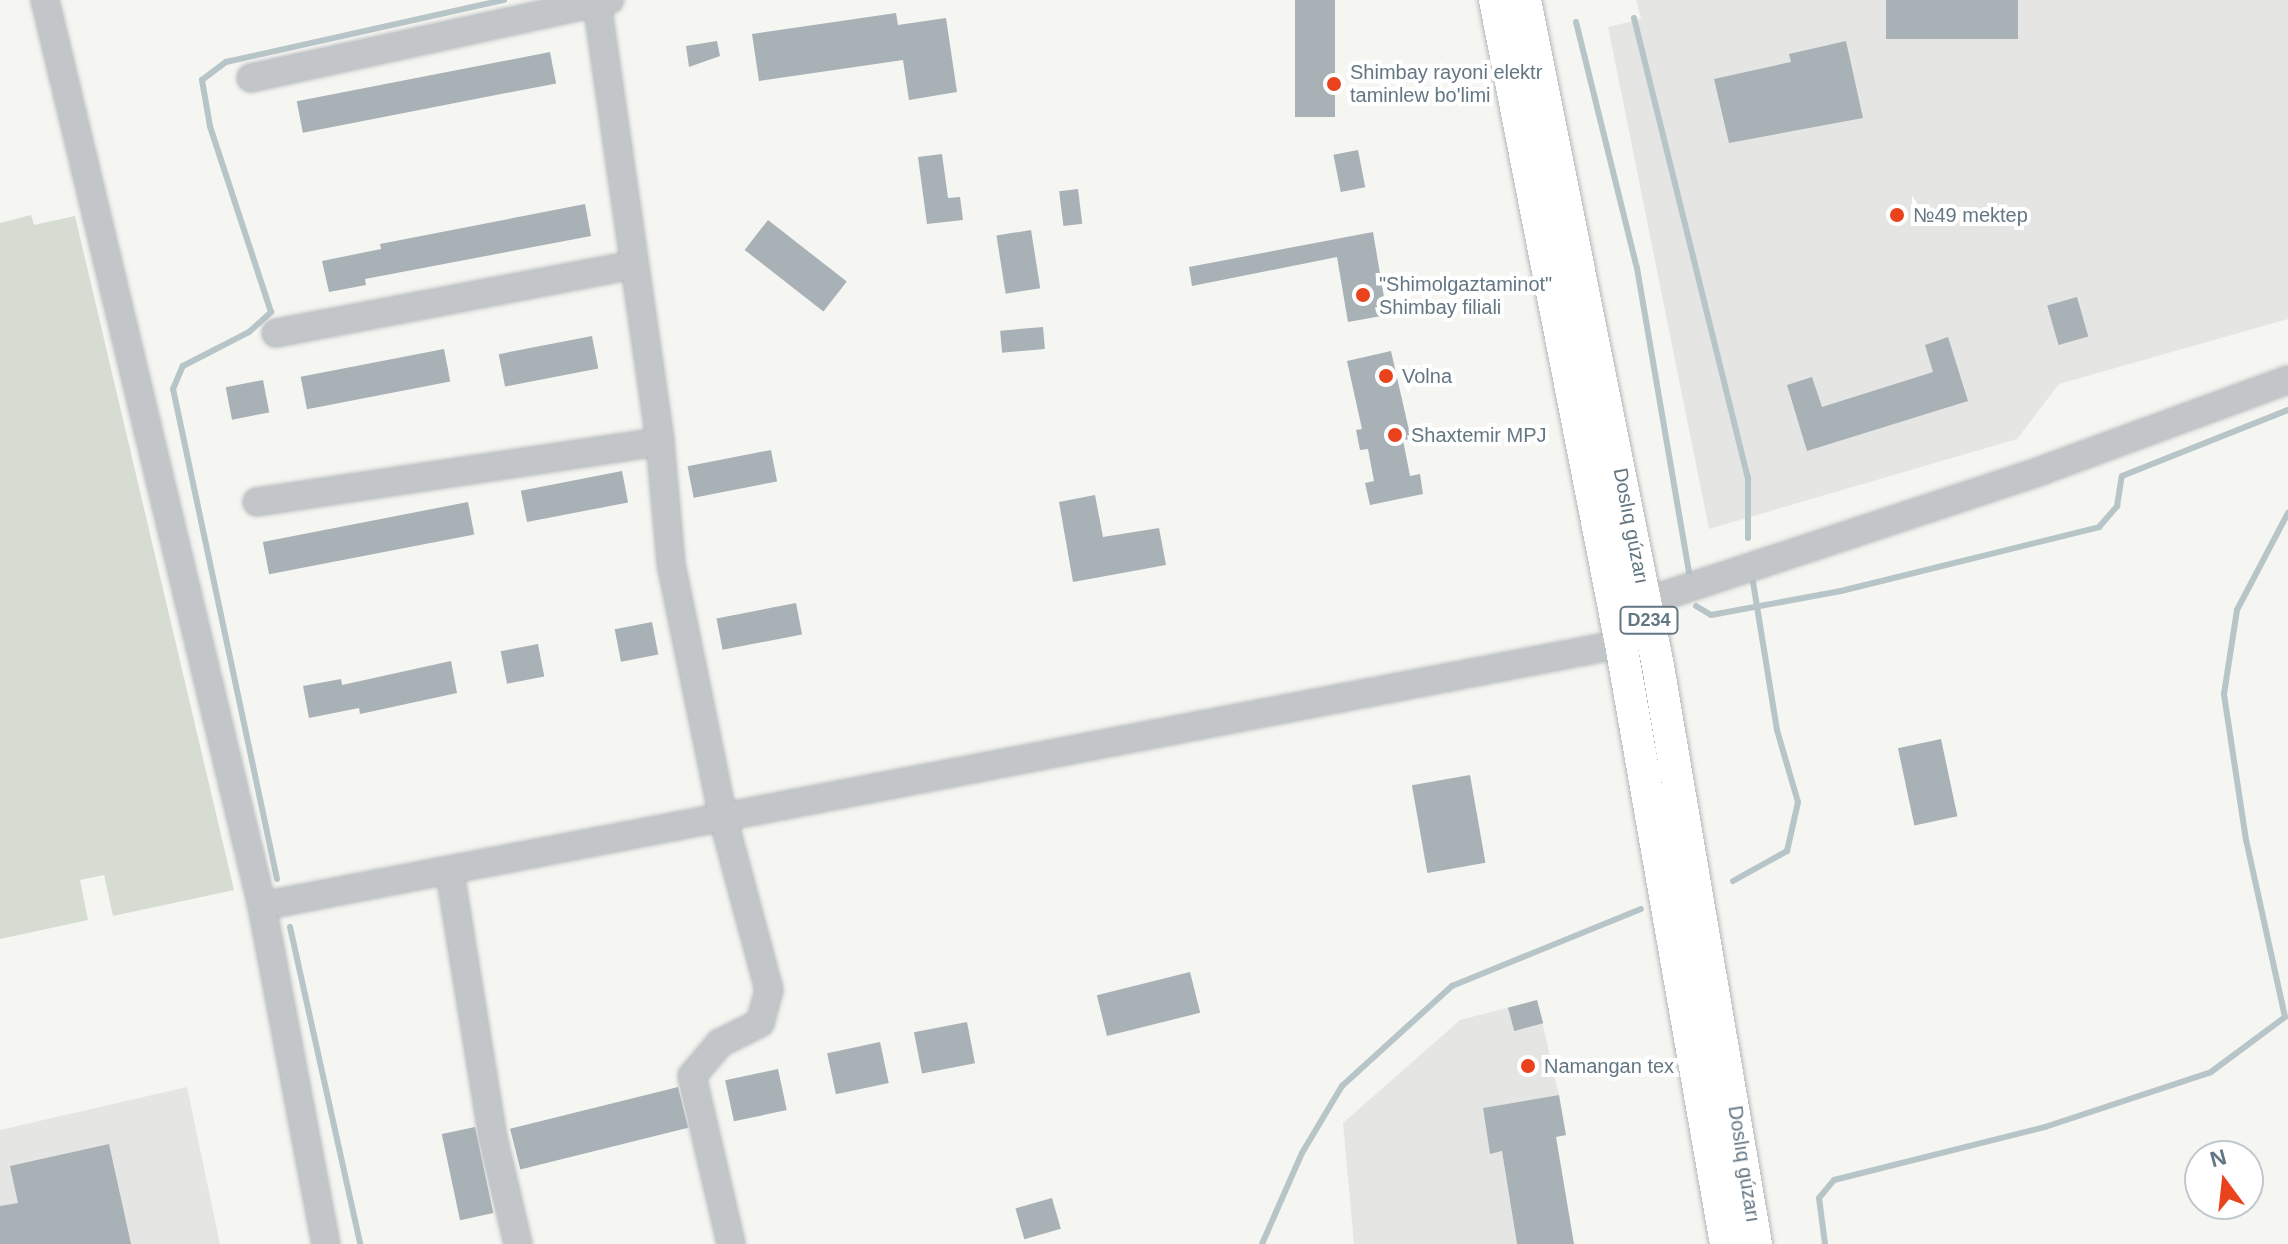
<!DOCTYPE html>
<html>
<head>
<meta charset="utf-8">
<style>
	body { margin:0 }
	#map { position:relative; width:2288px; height:1244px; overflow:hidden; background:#f5f5f1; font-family:Arial,sans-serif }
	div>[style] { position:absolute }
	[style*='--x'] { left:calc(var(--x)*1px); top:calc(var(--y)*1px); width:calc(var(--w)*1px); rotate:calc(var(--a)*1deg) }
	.built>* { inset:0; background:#e5e6e4 }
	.green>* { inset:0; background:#d6dcd2 }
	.stream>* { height:6px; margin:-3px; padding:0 3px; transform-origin:3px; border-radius:3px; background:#b7c5c8 }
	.building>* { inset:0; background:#a8b1b6; transform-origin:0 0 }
	.roads { filter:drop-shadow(0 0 2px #b3b8bb) drop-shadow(0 0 2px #b3b8bb) }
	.minor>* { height:26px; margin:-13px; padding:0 13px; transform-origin:13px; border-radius:13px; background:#c2c6c9 }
	.major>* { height:32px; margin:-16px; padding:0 16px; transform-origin:16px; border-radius:16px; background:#fff }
	.dots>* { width:22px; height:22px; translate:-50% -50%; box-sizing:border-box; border:4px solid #fff; border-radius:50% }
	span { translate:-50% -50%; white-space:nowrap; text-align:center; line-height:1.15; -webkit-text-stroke:8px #fff; paint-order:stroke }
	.shield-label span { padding:2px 6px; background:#fff; border:2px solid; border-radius:6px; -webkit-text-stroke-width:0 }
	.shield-label { font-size:18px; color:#637683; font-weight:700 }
	.poi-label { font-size:20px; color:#637683 }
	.left { translate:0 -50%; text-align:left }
	.street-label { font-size:20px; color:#637683 }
	.north { position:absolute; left:2184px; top:1140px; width:80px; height:80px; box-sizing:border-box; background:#fff; border:2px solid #c1c8cd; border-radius:50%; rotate:345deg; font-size:22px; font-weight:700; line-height:32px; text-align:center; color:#637683 }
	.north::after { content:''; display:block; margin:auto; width:28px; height:36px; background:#e9421d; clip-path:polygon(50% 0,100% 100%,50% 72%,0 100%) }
</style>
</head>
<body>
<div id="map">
	<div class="built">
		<i style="clip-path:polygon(1636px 0,2288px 0,2288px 319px,2059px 384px,2017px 439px,1709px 529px,1608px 27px,1641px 19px)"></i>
		<i style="clip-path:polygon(1537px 1000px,1559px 1095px,1483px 1109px,1490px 1153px,1502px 1151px,1517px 1244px,1354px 1244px,1343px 1123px,1460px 1020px)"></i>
		<i style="clip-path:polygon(187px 1087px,220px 1244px,0 1244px,0 1130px)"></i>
	</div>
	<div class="green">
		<i style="clip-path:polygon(31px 215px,34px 225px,75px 216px,234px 890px,113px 916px,104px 875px,80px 880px,88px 920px,0 939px,0 223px)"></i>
	</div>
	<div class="stream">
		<i style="--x:1634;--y:18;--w:473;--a:76.1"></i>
		<i style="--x:1748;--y:477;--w:61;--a:90"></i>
		<i style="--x:1576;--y:22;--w:253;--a:76.1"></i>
		<i style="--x:1637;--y:268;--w:315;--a:80.3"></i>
		<i style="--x:1696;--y:606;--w:17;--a:31"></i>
		<i style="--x:1711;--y:615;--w:132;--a:-10.5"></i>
		<i style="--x:1841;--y:591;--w:266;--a:-13.9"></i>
		<i style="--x:2099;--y:527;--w:28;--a:-49"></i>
		<i style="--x:2117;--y:506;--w:30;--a:-81"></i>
		<i style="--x:2122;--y:476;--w:179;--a:-21.7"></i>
		<i style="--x:277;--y:879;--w:501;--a:-101.98"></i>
		<i style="--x:173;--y:389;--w:25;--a:-67"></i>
		<i style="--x:183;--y:366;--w:74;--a:-27.3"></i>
		<i style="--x:249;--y:332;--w:30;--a:-42"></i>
		<i style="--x:271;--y:312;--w:196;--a:-108.2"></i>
		<i style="--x:210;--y:126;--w:47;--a:-99.9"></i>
		<i style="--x:202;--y:80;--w:30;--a:-37"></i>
		<i style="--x:226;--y:62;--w:285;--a:-12.6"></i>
		<i style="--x:1733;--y:881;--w:62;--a:-29.1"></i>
		<i style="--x:1787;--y:851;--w:50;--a:-77.3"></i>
		<i style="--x:1798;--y:802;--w:75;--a:-106.3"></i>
		<i style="--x:1777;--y:730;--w:150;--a:-99.2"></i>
		<i style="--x:290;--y:927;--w:325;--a:77.5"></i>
		<i style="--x:1262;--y:1244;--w:99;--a:-66.3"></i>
		<i style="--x:1302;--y:1153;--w:78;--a:-59.2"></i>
		<i style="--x:1342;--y:1086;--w:149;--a:-42.3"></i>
		<i style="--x:1452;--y:986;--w:204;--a:-22.2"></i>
		<i style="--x:1825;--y:1244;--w:46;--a:-97.4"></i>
		<i style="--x:1819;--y:1198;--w:23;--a:-50"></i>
		<i style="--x:1834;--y:1180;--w:218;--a:-14.1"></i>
		<i style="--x:2045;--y:1127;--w:175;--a:-18.3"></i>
		<i style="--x:2211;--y:1072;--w:92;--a:-36.6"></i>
		<i style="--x:2285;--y:1017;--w:181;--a:-102.4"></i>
		<i style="--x:2246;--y:840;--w:148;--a:-98.6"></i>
		<i style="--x:2224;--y:694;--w:85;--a:-81.2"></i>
		<i style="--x:2237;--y:610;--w:110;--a:-62.3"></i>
	</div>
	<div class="building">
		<i style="left:1295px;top:0;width:40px;height:117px"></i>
		<i style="left:1886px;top:0;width:132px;height:39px"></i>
		<i style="clip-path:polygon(896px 13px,898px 25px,946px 18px,957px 92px,909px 100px,903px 60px,759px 81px,752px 34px)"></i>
		<i style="clip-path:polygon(717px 41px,720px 56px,689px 67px,686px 46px)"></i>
		<i style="clip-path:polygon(1846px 41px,1863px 118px,1729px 143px,1714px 79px,1791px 62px,1789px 54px)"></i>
		<i style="left:550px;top:52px;width:32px;height:258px;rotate:79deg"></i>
		<i style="left:1358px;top:150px;width:38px;height:25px;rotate:79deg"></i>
		<i style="clip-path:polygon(942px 154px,948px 198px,960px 197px,963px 220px,927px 224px,918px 157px)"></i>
		<i style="left:1078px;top:189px;width:35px;height:19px;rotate:83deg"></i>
		<i style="clip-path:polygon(585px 204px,591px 236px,365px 279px,366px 285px,329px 292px,322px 261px,381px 249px,380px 244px)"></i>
		<i style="left:768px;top:220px;width:100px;height:38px;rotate:38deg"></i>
		<i style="left:1031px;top:230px;width:59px;height:35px;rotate:81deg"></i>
		<i style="clip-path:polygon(1373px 232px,1387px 315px,1348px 322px,1337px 257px,1192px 286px,1189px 267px)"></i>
		<i style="left:2077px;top:297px;width:41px;height:31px;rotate:74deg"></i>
		<i style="left:1043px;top:327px;width:22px;height:43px;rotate:85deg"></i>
		<i style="left:592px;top:336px;width:33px;height:95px;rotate:79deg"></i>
		<i style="clip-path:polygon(1948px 337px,1968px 401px,1807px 451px,1787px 385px,1812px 377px,1822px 407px,1933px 372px,1925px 345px)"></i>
		<i style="left:444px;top:349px;width:33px;height:146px;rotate:79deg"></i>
		<i style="clip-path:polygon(1391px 351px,1411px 439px,1403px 440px,1410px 476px,1420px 474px,1423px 494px,1370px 505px,1365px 483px,1374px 481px,1368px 449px,1360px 450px,1356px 430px,1362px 429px,1347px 361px)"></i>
		<i style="left:263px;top:380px;width:33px;height:38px;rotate:79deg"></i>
		<i style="left:771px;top:450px;width:32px;height:85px;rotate:79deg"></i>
		<i style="left:622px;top:471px;width:32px;height:103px;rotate:79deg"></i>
		<i style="clip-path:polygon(1095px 495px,1103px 537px,1159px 528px,1166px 565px,1073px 582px,1059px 502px)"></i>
		<i style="left:468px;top:502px;width:33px;height:209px;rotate:79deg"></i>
		<i style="left:796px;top:603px;width:32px;height:81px;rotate:79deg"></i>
		<i style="left:652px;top:622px;width:33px;height:38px;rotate:79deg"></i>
		<i style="left:538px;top:644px;width:33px;height:38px;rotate:79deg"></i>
		<i style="clip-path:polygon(451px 661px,457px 693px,360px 714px,359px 708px,309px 718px,303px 686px,341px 679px,342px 685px)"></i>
		<i style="left:1941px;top:739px;width:79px;height:44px;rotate:78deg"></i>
		<i style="left:1470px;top:775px;width:89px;height:59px;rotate:80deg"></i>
		<i style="left:1190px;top:972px;width:42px;height:96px;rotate:76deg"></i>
		<i style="left:1537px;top:1000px;width:24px;height:30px;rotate:75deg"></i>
		<i style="left:967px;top:1022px;width:42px;height:54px;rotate:79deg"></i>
		<i style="left:880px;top:1042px;width:42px;height:54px;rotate:78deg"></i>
		<i style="left:778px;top:1069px;width:42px;height:54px;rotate:78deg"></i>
		<i style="left:678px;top:1087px;width:42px;height:173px;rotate:76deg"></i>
		<i style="clip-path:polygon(1559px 1095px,1566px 1135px,1556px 1137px,1574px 1244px,1517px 1244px,1502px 1151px,1490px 1154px,1483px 1108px)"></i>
		<i style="left:475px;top:1127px;width:88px;height:34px;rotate:78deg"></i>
		<i style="clip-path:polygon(109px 1144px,131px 1244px,0 1244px,0 1206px,18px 1203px,10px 1166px)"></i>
		<i style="left:1052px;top:1198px;width:32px;height:38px;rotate:74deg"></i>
	</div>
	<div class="roads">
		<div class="minor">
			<i style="--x:45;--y:0;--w:932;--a:76.53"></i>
			<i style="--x:262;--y:906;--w:344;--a:79.3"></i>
			<i style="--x:597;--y:3;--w:443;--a:81.8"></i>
			<i style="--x:660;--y:442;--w:122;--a:84.8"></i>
			<i style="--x:671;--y:564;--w:259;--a:78.4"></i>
			<i style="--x:723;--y:818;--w:178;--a:75"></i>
			<i style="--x:769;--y:990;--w:34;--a:105"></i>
			<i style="--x:760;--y:1023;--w:45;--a:153.4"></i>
			<i style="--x:720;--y:1043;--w:43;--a:130.3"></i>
			<i style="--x:692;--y:1076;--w:172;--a:76.9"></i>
			<i style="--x:251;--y:78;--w:367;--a:-12.3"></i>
			<i style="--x:276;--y:333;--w:361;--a:-10.8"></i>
			<i style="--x:257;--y:502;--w:407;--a:-8.5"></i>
			<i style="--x:1645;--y:602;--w:419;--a:-18.3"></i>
			<i style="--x:2043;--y:470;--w:261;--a:-20.2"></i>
			<i style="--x:450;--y:873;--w:268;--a:80.8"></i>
			<i style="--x:493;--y:1138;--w:109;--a:76.7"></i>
			<i style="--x:262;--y:906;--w:1384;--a:-10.91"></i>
		</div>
		<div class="major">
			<i style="--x:1495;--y:0;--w:656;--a:78.93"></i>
			<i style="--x:1621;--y:644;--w:609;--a:80.07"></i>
			<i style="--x:1525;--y:0;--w:679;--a:78.71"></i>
			<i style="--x:1658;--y:666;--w:586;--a:80.38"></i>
		</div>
	</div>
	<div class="dots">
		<i style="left:1334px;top:84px;background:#e9421d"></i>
		<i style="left:1897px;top:215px;background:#e9421d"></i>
		<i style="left:1363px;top:295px;background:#e9421d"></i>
		<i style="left:1386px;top:376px;background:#e9421d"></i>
		<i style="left:1395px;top:435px;background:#e9421d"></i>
		<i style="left:1528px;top:1066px;background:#e9421d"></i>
	</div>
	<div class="shield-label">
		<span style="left:1649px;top:620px">D234</span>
	</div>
	<div class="poi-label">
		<span class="left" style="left:1350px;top:84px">Shimbay rayoni elektr<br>taminlew bo'limi</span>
		<span class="left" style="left:1913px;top:215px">№49 mektep</span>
		<span class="left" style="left:1379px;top:296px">"Shimolgaztaminot"<br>Shimbay filiali</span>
		<span class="left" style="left:1402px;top:376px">Volna</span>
		<span class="left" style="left:1411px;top:435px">Shaxtemir MPJ</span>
		<span class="left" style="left:1544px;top:1066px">Namangan tex</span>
	</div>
	<div class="street-label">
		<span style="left:1631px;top:526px;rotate:79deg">Doslıq gúzarı</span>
		<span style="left:1744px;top:1164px;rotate:81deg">Doslıq gúzarı</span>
	</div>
	<div class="north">N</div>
</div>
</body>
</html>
